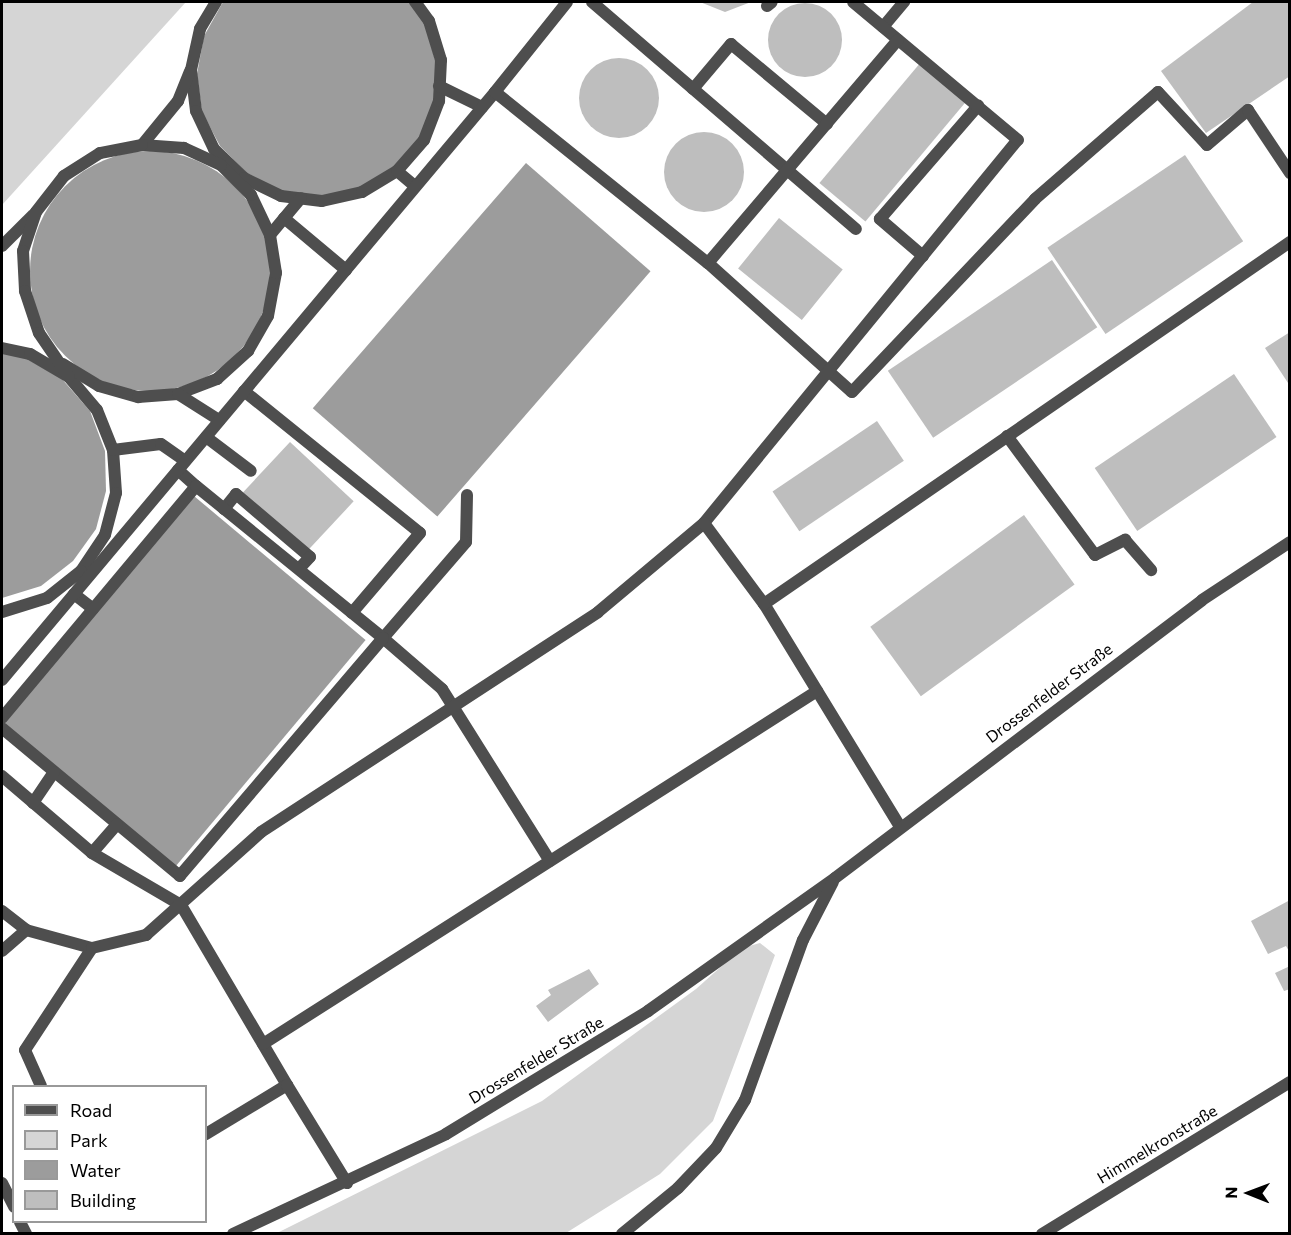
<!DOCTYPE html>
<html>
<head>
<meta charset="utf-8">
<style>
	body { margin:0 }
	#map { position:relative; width:1291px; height:1235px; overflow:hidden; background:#fff; font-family:Commissioner,sans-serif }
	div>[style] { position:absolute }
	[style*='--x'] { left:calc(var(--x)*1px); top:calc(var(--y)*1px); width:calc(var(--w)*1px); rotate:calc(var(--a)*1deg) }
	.green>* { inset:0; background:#d5d5d5 }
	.water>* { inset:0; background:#9c9c9c; transform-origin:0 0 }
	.round { border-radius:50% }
	.building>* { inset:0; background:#bebebe; transform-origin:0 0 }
	.service>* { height:12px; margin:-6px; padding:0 6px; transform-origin:6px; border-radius:6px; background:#4e4e4e }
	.minor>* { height:12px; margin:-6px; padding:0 6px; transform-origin:6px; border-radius:6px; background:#4e4e4e }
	span { translate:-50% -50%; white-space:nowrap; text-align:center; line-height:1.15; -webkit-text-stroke:5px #fff; paint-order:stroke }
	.street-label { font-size:16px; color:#000 }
	.frame { position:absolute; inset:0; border:3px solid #000; pointer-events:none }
	.legend { position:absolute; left:12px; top:1085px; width:195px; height:138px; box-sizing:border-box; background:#fff; border:2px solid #999; margin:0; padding:8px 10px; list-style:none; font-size:18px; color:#000 }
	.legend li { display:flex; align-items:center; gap:12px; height:30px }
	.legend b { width:30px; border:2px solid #999 }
	.north { position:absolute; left:1219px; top:1163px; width:60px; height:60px; -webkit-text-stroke:4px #fff; paint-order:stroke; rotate:271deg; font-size:16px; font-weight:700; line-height:24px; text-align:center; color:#000 }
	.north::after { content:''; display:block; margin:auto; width:21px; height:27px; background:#000; clip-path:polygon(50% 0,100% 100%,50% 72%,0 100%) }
</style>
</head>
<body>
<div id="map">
	<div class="green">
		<i style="clip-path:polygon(2px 2px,186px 2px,2px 205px)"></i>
		<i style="clip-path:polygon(760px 943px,775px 955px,713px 1121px,660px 1174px,566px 1233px,275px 1234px,542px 1101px,696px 989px,742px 948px)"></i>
	</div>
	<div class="water">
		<i style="clip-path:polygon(223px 2px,409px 2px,425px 24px,436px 63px,434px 103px,418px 140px,391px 170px,357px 189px,320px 196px,281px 191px,247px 173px,220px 146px,202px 112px,197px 74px,204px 36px)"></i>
		<i class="round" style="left:30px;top:151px;width:240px;height:240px"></i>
		<i style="left:526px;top:163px;width:165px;height:325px;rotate:41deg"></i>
		<i style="clip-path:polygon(2px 353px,26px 358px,62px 379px,90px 411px,105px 451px,106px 491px,96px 529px,73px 561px,41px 586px,2px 598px)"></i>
		<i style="left:194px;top:496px;width:224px;height:297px;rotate:40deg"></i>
	</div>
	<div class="building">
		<i style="clip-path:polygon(700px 2px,751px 2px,725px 12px)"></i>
		<i style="clip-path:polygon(1253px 2px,1290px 2px,1290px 76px,1206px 133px,1161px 71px)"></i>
		<i class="round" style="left:768px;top:3px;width:74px;height:74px"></i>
		<i class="round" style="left:579px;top:58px;width:80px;height:80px"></i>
		<i style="left:921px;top:62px;width:60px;height:158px;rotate:40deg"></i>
		<i class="round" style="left:664px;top:132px;width:80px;height:80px"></i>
		<i style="left:1185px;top:155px;width:104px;height:166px;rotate:56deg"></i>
		<i style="left:779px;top:218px;width:82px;height:65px;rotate:39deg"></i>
		<i style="left:1052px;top:260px;width:81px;height:198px;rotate:56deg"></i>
		<i style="clip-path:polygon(1290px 332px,1290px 386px,1265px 348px)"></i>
		<i style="left:1234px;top:374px;width:76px;height:168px;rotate:56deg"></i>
		<i style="left:877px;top:421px;width:48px;height:126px;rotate:56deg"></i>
		<i style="left:290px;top:442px;width:87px;height:69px;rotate:43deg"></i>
		<i style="left:1024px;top:515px;width:86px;height:190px;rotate:54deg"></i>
		<i style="clip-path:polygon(1290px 900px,1290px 953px,1286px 946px,1268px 954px,1251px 921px)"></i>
		<i style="clip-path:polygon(1290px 966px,1290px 989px,1284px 991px,1275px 973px)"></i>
		<i style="clip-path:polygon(589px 969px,599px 984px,548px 1022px,536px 1006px,551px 995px,548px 990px)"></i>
	</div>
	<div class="service">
		<i style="--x:216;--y:2;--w:31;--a:121"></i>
		<i style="--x:200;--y:29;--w:42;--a:102.4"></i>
		<i style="--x:191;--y:70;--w:41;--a:83"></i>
		<i style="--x:196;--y:111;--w:42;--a:64.7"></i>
		<i style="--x:214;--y:149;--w:42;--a:44"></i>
		<i style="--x:244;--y:178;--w:41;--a:25.9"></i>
		<i style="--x:281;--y:196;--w:41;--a:7"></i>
		<i style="--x:322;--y:201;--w:41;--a:-12.7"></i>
		<i style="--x:362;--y:192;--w:41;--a:-31"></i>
		<i style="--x:397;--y:171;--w:41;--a:-48.9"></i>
		<i style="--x:424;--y:140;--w:42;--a:-69"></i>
		<i style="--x:439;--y:101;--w:41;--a:-87.2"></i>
		<i style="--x:441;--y:60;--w:41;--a:-107.1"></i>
		<i style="--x:429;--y:21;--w:24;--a:-126"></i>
		<i style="--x:592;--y:2;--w:348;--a:40.7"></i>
		<i style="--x:767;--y:6;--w:6;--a:-39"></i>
		<i style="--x:883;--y:27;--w:33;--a:-50"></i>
		<i style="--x:439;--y:86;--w:48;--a:26"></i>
		<i style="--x:693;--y:89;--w:59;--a:-49.8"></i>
		<i style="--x:731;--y:44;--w:125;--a:39.8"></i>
		<i style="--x:495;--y:92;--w:115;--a:-51.3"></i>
		<i style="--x:142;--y:145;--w:57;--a:-50.7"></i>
		<i style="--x:178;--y:101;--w:32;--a:-68"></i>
		<i style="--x:397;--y:171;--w:23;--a:40"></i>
		<i style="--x:284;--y:218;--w:81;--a:40"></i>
		<i style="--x:270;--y:235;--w:48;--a:-50"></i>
		<i style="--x:2;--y:246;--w:44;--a:-45"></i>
		<i style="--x:923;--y:256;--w:57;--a:-139.3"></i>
		<i style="--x:880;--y:219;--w:150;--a:-49.1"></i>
		<i style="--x:708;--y:263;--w:193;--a:41.9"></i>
		<i style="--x:852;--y:392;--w:266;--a:-46.5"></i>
		<i style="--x:1035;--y:199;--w:163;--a:-41"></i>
		<i style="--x:1158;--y:92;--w:72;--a:47.2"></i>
		<i style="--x:1207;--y:145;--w:54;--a:-40.5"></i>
		<i style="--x:1248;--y:110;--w:76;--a:56.3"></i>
		<i style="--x:2;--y:348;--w:29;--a:12"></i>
		<i style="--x:30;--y:354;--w:45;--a:30.5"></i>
		<i style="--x:69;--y:377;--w:43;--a:49.7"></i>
		<i style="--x:97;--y:410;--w:43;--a:68.2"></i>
		<i style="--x:113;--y:450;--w:43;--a:86"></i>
		<i style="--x:116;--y:493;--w:43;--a:104.7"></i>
		<i style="--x:105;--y:535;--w:43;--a:123.7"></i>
		<i style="--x:81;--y:571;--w:43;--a:141.5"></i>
		<i style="--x:47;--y:598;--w:47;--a:162.7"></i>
		<i style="--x:63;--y:364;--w:42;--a:31.4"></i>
		<i style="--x:99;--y:386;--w:41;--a:15.8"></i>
		<i style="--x:138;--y:397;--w:40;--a:-4.3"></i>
		<i style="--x:178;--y:394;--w:42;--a:-21"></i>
		<i style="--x:217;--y:379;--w:42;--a:-42.1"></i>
		<i style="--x:248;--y:351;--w:40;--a:-60.3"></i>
		<i style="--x:268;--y:316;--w:44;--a:-79.5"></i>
		<i style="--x:276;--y:273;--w:38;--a:-99"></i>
		<i style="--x:270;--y:235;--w:44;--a:-115.4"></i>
		<i style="--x:251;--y:195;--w:42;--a:-135"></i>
		<i style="--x:221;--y:165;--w:41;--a:-155.3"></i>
		<i style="--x:184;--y:148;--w:42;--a:-175.9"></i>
		<i style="--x:142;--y:145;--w:43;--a:169.2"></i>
		<i style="--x:100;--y:153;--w:43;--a:147.4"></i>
		<i style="--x:64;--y:176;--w:46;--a:127.9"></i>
		<i style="--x:36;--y:212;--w:41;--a:108.4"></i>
		<i style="--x:23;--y:251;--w:40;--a:87.1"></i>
		<i style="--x:25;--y:291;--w:44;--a:71.6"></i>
		<i style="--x:39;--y:333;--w:53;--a:55.7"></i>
		<i style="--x:244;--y:391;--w:226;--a:38.9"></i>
		<i style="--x:420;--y:533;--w:105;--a:130.4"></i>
		<i style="--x:178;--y:394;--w:49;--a:32.4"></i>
		<i style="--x:1007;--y:436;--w:148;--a:53.5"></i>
		<i style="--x:1095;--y:555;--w:34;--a:-27"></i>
		<i style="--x:1125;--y:540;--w:40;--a:49"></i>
		<i style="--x:206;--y:437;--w:56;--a:37.1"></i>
		<i style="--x:113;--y:450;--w:48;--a:-7.1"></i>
		<i style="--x:161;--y:444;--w:29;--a:35"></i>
		<i style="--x:178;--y:470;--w:24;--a:42"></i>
		<i style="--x:467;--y:495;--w:47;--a:91.2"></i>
		<i style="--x:466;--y:542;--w:127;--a:130.8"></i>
		<i style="--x:383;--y:638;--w:78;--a:40.8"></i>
		<i style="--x:442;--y:689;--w:203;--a:57.9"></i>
		<i style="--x:224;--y:509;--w:19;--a:-51"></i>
		<i style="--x:236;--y:494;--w:97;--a:40.4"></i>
		<i style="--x:310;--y:557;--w:16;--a:133"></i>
		<i style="--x:704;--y:523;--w:495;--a:-50.7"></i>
		<i style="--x:1018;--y:140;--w:215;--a:-140.1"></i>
		<i style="--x:74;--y:594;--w:24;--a:38"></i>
		<i style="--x:2;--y:680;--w:767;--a:-50.02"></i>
		<i style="--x:495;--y:92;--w:273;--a:38.8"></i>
		<i style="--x:708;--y:263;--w:293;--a:-49.6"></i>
		<i style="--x:2;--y:718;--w:302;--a:-50.1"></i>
		<i style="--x:196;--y:486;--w:241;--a:39.1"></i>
		<i style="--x:383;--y:638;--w:313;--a:130.5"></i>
		<i style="--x:180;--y:876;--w:231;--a:-140.3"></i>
		<i style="--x:2;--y:776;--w:118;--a:40.5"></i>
		<i style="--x:92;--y:853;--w:103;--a:30.3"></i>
		<i style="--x:181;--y:905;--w:209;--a:59.5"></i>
		<i style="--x:287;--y:1085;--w:95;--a:148.8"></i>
		<i style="--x:33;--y:803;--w:37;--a:-56"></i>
		<i style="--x:899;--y:825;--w:259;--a:-121.4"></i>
		<i style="--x:764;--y:604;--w:639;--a:-34.54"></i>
		<i style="--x:92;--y:853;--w:38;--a:-49"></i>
		<i style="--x:2;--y:911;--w:31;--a:38"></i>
		<i style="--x:26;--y:930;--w:68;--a:15.3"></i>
		<i style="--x:2;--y:951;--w:32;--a:-41"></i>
		<i style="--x:263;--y:1044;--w:657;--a:-32.5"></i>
		<i style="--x:287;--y:1085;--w:115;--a:58.5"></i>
		<i style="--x:41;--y:1086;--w:39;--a:-114"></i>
		<i style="--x:25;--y:1050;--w:122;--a:-56.7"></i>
		<i style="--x:92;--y:948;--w:56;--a:-13.5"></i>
		<i style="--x:146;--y:935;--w:154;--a:-41.8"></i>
		<i style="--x:261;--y:832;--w:402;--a:-33.1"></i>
		<i style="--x:598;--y:612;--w:138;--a:-40"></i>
		<i style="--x:704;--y:523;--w:101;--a:53.5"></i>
		<i style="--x:2;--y:1183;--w:27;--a:63"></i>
		<i style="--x:20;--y:1222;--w:13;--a:63"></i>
	</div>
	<div class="minor">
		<i style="--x:233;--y:1234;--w:235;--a:-25.1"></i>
		<i style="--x:446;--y:1134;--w:237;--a:-31.3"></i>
		<i style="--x:648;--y:1011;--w:229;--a:-35.4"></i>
		<i style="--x:835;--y:878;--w:460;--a:-37.1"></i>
		<i style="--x:1202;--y:600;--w:105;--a:-33.4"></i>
		<i style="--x:622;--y:1234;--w:72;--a:-39.4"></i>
		<i style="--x:678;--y:1188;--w:55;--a:-46.5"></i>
		<i style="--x:716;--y:1148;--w:56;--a:-58.9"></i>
		<i style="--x:745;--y:1100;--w:170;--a:-70.1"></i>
		<i style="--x:803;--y:940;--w:65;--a:-62.7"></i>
		<i style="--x:1042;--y:1234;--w:291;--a:-31.5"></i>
	</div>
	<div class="street-label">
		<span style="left:1049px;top:693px;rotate:-37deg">Drossenfelder Straße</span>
		<span style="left:536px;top:1060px;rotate:-31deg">Drossenfelder Straße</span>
		<span style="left:1157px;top:1144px;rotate:-31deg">Himmelkronstraße</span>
	</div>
	<div class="frame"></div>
	<ul class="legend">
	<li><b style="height:8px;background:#4e4e4e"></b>Road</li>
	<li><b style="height:16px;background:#d5d5d5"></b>Park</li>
	<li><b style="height:16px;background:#9c9c9c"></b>Water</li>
	<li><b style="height:16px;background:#bebebe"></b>Building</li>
	</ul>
	<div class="north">N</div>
</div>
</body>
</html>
